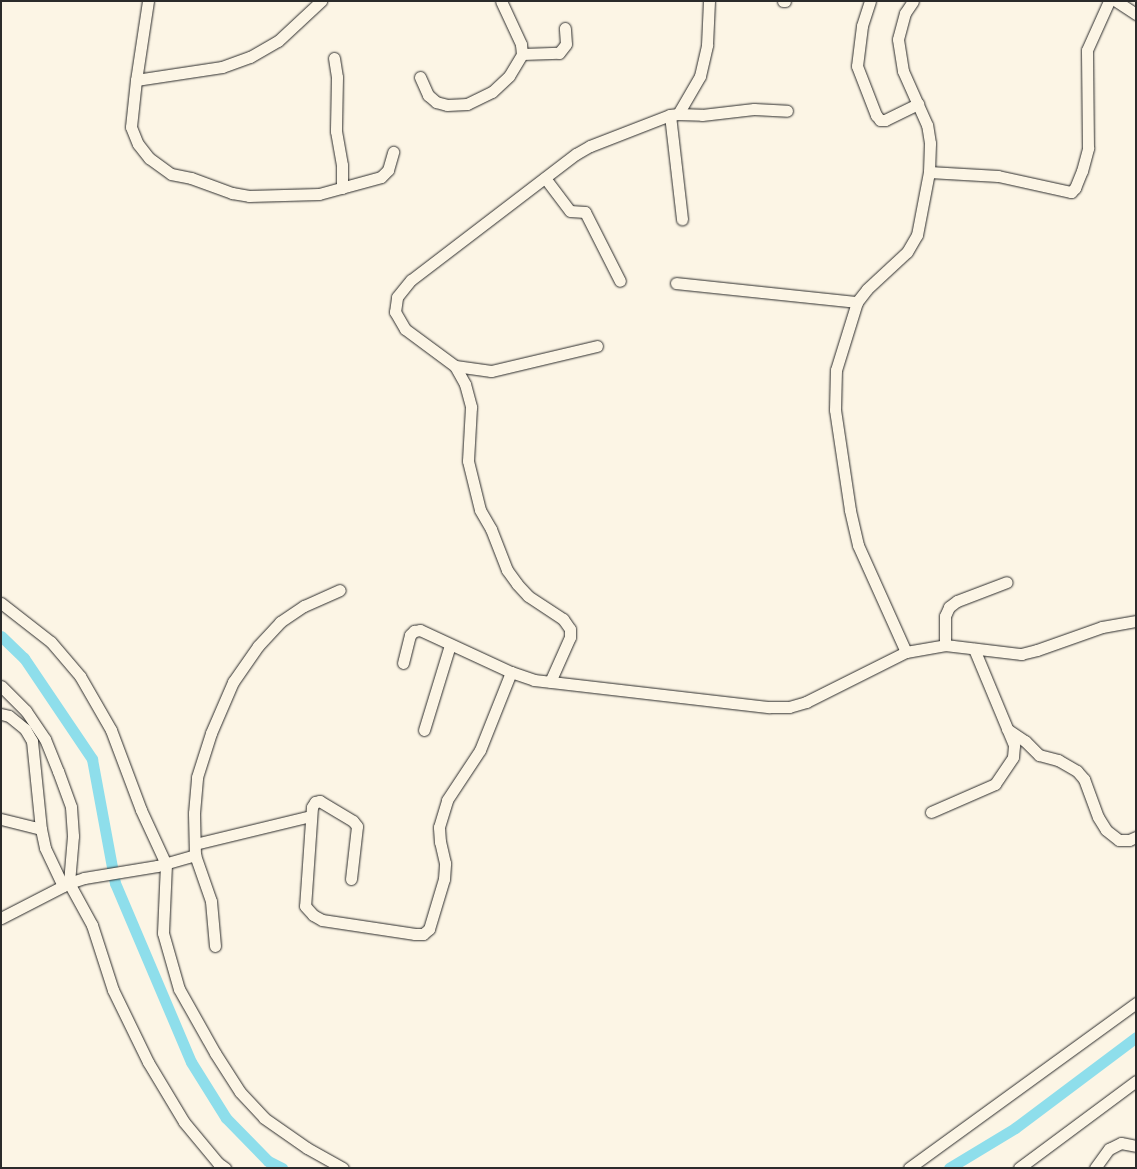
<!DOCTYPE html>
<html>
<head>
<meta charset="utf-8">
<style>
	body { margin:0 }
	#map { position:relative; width:1137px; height:1169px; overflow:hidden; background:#fcf5e5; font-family:"Playpen Sans",sans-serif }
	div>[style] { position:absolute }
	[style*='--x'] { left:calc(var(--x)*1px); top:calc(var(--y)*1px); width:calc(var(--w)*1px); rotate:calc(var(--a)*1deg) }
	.canal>* { height:11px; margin:-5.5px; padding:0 5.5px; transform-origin:5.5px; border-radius:5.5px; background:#8edeeb }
	.roads { filter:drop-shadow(0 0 1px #2b2b2b) drop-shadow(0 0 1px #2b2b2b) }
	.minor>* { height:11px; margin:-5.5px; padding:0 5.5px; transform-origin:5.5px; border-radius:5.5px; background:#fcf5e5 }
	span { translate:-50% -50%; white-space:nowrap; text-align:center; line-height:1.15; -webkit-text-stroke:5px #fcf5e5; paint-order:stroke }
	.frame { position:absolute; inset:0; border:2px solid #2b2b2b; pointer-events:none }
</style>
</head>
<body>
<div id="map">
	<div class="canal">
		<i style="--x:1;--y:636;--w:32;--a:44"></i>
		<i style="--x:24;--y:658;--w:122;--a:56"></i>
		<i style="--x:92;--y:759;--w:126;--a:79.5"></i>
		<i style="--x:115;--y:883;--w:194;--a:67"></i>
		<i style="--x:191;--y:1062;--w:66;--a:58"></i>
		<i style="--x:226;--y:1118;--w:60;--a:45.7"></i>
		<i style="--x:268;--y:1161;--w:16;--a:27"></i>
		<i style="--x:949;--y:1168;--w:77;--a:-31.2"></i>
		<i style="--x:1015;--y:1128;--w:151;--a:-36.9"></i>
	</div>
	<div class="roads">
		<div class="minor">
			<i style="--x:148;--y:1;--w:80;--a:98.6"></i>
			<i style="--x:136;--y:80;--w:87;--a:-8.6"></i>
			<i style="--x:222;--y:67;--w:30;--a:-20"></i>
			<i style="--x:250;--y:57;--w:32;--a:-30"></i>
			<i style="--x:278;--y:41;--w:59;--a:-42.9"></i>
			<i style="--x:783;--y:1;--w:2;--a:0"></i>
			<i style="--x:870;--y:1;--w:26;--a:108"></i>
			<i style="--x:862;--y:26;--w:40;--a:97.1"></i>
			<i style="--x:857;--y:66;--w:53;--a:68.8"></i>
			<i style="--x:876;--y:115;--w:6;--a:51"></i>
			<i style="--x:880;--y:120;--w:5;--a:0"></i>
			<i style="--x:885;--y:120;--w:37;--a:-26"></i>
			<i style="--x:1116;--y:1;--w:24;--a:33"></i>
			<i style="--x:522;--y:54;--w:37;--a:-2"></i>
			<i style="--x:559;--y:53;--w:11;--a:-52"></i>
			<i style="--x:566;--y:44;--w:16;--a:-94"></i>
			<i style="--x:334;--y:58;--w:19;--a:81"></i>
			<i style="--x:337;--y:77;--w:54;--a:91.1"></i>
			<i style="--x:336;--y:131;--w:35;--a:80"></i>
			<i style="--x:342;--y:165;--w:23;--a:90"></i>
			<i style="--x:420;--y:77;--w:20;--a:66"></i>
			<i style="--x:428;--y:95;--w:11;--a:41"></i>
			<i style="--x:436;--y:102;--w:11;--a:15"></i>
			<i style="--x:447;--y:105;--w:20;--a:-3"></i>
			<i style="--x:467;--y:104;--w:28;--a:-26"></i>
			<i style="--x:492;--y:92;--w:23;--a:-43"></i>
			<i style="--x:509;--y:76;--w:26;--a:-59"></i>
			<i style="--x:522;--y:54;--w:10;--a:-96"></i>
			<i style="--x:521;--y:44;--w:47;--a:-114.9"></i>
			<i style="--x:136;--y:80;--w:47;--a:96.1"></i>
			<i style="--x:131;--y:127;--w:18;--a:68"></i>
			<i style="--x:138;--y:144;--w:18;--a:52"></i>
			<i style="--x:149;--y:158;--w:27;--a:36"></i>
			<i style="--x:171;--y:174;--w:20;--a:11"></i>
			<i style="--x:191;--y:178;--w:44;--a:20.1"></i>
			<i style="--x:232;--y:193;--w:17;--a:10"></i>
			<i style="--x:249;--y:196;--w:70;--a:-1.6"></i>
			<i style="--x:319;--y:194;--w:64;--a:-15.3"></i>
			<i style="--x:381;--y:177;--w:10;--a:-45"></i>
			<i style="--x:388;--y:170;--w:19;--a:-74"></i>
			<i style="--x:678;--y:114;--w:24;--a:2"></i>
			<i style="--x:702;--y:115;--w:52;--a:-6.6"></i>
			<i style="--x:754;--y:109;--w:33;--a:3"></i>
			<i style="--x:670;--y:115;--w:105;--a:83.4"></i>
			<i style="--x:929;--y:172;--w:69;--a:3.3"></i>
			<i style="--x:998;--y:176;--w:75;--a:12.4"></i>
			<i style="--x:1071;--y:192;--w:6;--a:-45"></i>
			<i style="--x:1075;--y:188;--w:18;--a:-68"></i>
			<i style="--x:1082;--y:171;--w:24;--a:-75"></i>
			<i style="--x:1088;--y:148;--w:98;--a:-90.6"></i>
			<i style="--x:1087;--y:50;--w:54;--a:-65.8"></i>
			<i style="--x:545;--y:178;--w:41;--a:52.9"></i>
			<i style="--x:570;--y:211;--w:15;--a:4"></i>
			<i style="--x:585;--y:212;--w:77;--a:63.1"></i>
			<i style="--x:676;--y:283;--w:182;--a:6"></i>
			<i style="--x:597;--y:346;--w:109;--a:166.7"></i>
			<i style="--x:491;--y:371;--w:36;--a:-172"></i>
			<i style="--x:455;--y:366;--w:62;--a:-143.5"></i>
			<i style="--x:405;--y:329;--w:20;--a:-120"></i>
			<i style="--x:395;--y:312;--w:15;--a:-82"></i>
			<i style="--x:397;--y:297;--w:22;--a:-51"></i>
			<i style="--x:411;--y:280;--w:208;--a:-37.4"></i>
			<i style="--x:576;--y:154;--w:16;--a:-30"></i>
			<i style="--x:590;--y:146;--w:86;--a:-21.2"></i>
			<i style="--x:670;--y:115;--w:8;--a:-7"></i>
			<i style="--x:678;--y:114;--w:44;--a:-59.9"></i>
			<i style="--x:700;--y:76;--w:32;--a:-77"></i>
			<i style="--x:707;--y:45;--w:44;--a:-87.4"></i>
			<i style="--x:455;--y:366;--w:21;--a:61"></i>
			<i style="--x:465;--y:384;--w:24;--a:75"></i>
			<i style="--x:471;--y:407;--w:54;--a:93.2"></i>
			<i style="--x:468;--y:461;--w:50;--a:76.2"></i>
			<i style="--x:480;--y:510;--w:22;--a:60"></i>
			<i style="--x:491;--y:529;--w:44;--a:68.7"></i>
			<i style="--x:507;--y:570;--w:17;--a:54"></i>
			<i style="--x:517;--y:584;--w:16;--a:47"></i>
			<i style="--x:528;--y:596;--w:42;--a:33.3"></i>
			<i style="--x:563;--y:619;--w:12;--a:55"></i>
			<i style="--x:570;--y:629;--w:8;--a:90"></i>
			<i style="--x:570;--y:637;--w:49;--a:114"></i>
			<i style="--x:1;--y:603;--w:63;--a:38"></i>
			<i style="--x:51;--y:642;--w:45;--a:49.5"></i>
			<i style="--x:80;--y:676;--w:62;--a:60.1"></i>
			<i style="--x:111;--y:730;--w:85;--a:69.4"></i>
			<i style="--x:141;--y:810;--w:60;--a:65.2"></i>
			<i style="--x:166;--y:864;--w:69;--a:92.5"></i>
			<i style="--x:163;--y:933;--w:58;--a:74.1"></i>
			<i style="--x:179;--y:989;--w:73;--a:60.6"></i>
			<i style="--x:215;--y:1053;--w:46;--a:57.3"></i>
			<i style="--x:240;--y:1092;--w:35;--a:47"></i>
			<i style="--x:264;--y:1118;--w:52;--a:34.9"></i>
			<i style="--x:307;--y:1148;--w:41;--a:29.1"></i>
			<i style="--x:945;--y:645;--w:29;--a:-90"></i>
			<i style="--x:945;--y:616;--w:10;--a:-66"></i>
			<i style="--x:949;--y:607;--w:10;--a:-37"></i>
			<i style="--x:957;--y:601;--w:53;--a:-20.8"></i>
			<i style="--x:906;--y:652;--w:117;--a:-114.2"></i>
			<i style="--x:858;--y:545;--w:36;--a:-103"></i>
			<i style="--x:850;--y:510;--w:101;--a:-98.5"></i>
			<i style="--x:835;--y:410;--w:40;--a:-88.6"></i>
			<i style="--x:836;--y:370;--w:71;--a:-72.8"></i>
			<i style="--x:857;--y:302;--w:16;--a:-52"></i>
			<i style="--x:867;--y:289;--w:54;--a:-42.8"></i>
			<i style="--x:907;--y:252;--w:20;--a:-60"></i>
			<i style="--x:917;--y:235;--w:64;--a:-79.2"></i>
			<i style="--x:929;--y:172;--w:29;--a:-88"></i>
			<i style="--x:930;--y:143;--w:18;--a:-99"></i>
			<i style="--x:927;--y:125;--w:59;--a:-114"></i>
			<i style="--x:903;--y:71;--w:32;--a:-99"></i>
			<i style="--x:898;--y:39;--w:27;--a:-75"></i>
			<i style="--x:905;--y:13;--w:14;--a:-56"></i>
			<i style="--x:403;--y:663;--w:29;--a:-76"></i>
			<i style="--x:410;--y:635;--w:6;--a:-45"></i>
			<i style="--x:414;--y:631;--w:6;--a:-9"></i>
			<i style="--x:420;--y:630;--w:100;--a:24.8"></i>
			<i style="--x:1;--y:686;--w:35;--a:45"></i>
			<i style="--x:26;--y:711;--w:34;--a:56"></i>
			<i style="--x:45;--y:739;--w:35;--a:68"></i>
			<i style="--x:58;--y:771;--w:38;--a:70"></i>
			<i style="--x:71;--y:807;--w:29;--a:86"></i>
			<i style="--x:73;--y:836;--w:47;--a:94.9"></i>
			<i style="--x:69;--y:883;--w:48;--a:61.3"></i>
			<i style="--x:92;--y:925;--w:68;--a:72.1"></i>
			<i style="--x:113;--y:990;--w:80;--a:64.1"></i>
			<i style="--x:148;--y:1062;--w:70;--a:59"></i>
			<i style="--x:184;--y:1122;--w:53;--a:50.3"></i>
			<i style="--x:218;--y:1163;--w:9;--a:36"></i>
			<i style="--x:1;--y:714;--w:8;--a:14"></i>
			<i style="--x:9;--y:716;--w:21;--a:39"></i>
			<i style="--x:25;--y:729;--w:14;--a:60"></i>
			<i style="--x:32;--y:741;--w:88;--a:84.2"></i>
			<i style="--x:41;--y:829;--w:19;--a:78"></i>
			<i style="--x:45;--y:848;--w:42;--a:64.7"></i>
			<i style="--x:1007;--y:729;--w:22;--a:34"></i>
			<i style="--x:1025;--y:741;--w:20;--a:45"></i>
			<i style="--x:1039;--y:755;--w:20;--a:15"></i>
			<i style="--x:1058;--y:760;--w:22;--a:30"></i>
			<i style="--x:1077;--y:771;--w:11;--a:49"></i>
			<i style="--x:1084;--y:779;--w:40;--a:69.8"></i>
			<i style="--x:1098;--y:817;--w:15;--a:58"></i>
			<i style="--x:1106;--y:830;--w:16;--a:38"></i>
			<i style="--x:1119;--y:840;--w:10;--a:0"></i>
			<i style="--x:1129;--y:840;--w:8;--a:-23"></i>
			<i style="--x:424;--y:730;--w:89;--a:-73"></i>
			<i style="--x:931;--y:812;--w:70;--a:-23.6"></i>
			<i style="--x:995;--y:784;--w:32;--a:-56"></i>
			<i style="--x:1013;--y:757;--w:12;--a:-85"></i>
			<i style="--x:1014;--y:745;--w:104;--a:-112.6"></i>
			<i style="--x:1;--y:819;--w:41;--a:14"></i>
			<i style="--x:195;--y:844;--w:119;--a:-13.6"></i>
			<i style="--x:351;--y:879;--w:53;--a:-83.5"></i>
			<i style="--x:357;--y:826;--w:6;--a:-129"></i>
			<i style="--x:353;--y:821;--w:39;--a:-149"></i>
			<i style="--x:320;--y:801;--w:5;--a:169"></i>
			<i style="--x:315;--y:802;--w:6;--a:121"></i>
			<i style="--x:312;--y:807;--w:99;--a:94"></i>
			<i style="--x:305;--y:906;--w:12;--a:48"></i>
			<i style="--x:313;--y:915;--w:10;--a:29"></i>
			<i style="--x:322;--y:920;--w:94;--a:8.6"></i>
			<i style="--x:415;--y:934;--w:8;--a:0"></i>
			<i style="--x:423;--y:934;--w:8;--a:-40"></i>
			<i style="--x:429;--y:929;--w:52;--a:-73.3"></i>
			<i style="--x:444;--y:879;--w:16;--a:-86"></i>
			<i style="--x:445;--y:863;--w:22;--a:-103"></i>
			<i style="--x:440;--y:842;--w:15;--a:-94"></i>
			<i style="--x:439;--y:827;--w:28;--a:-73"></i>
			<i style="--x:447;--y:800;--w:60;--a:-56.6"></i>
			<i style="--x:480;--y:750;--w:84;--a:-68.3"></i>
			<i style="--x:511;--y:672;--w:24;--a:19"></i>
			<i style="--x:534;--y:680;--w:237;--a:6.6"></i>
			<i style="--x:769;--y:707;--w:20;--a:0"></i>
			<i style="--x:789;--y:707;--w:18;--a:-16"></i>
			<i style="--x:806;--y:702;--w:112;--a:-26.6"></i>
			<i style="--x:906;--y:652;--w:40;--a:-10"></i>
			<i style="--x:945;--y:645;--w:77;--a:6.8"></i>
			<i style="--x:1021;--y:654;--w:16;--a:-14"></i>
			<i style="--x:1037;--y:650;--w:69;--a:-19.5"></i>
			<i style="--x:1102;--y:627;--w:35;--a:-10"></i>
			<i style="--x:1;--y:918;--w:76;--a:-27.2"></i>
			<i style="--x:69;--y:883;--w:16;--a:-18"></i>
			<i style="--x:84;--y:878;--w:74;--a:-9.3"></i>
			<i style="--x:157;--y:866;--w:40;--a:-16"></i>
			<i style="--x:215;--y:946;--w:45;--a:-95.1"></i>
			<i style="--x:211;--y:901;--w:49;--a:-109.2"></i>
			<i style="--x:195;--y:855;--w:42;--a:-91.4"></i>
			<i style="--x:194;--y:813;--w:36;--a:-85"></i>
			<i style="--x:197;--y:777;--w:46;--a:-72.3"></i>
			<i style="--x:211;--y:733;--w:56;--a:-66.7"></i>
			<i style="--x:233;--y:682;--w:44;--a:-55.2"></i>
			<i style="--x:258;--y:646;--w:33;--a:-47"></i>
			<i style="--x:280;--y:622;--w:29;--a:-34"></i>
			<i style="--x:304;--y:606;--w:39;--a:-24"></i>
			<i style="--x:909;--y:1168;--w:281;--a:-36"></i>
			<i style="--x:1019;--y:1168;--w:146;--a:-36.6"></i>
			<i style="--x:1095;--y:1168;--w:24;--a:-54"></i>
			<i style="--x:1109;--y:1149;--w:13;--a:-27"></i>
			<i style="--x:1121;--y:1143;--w:15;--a:11"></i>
		</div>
	</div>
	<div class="frame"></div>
</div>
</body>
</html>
